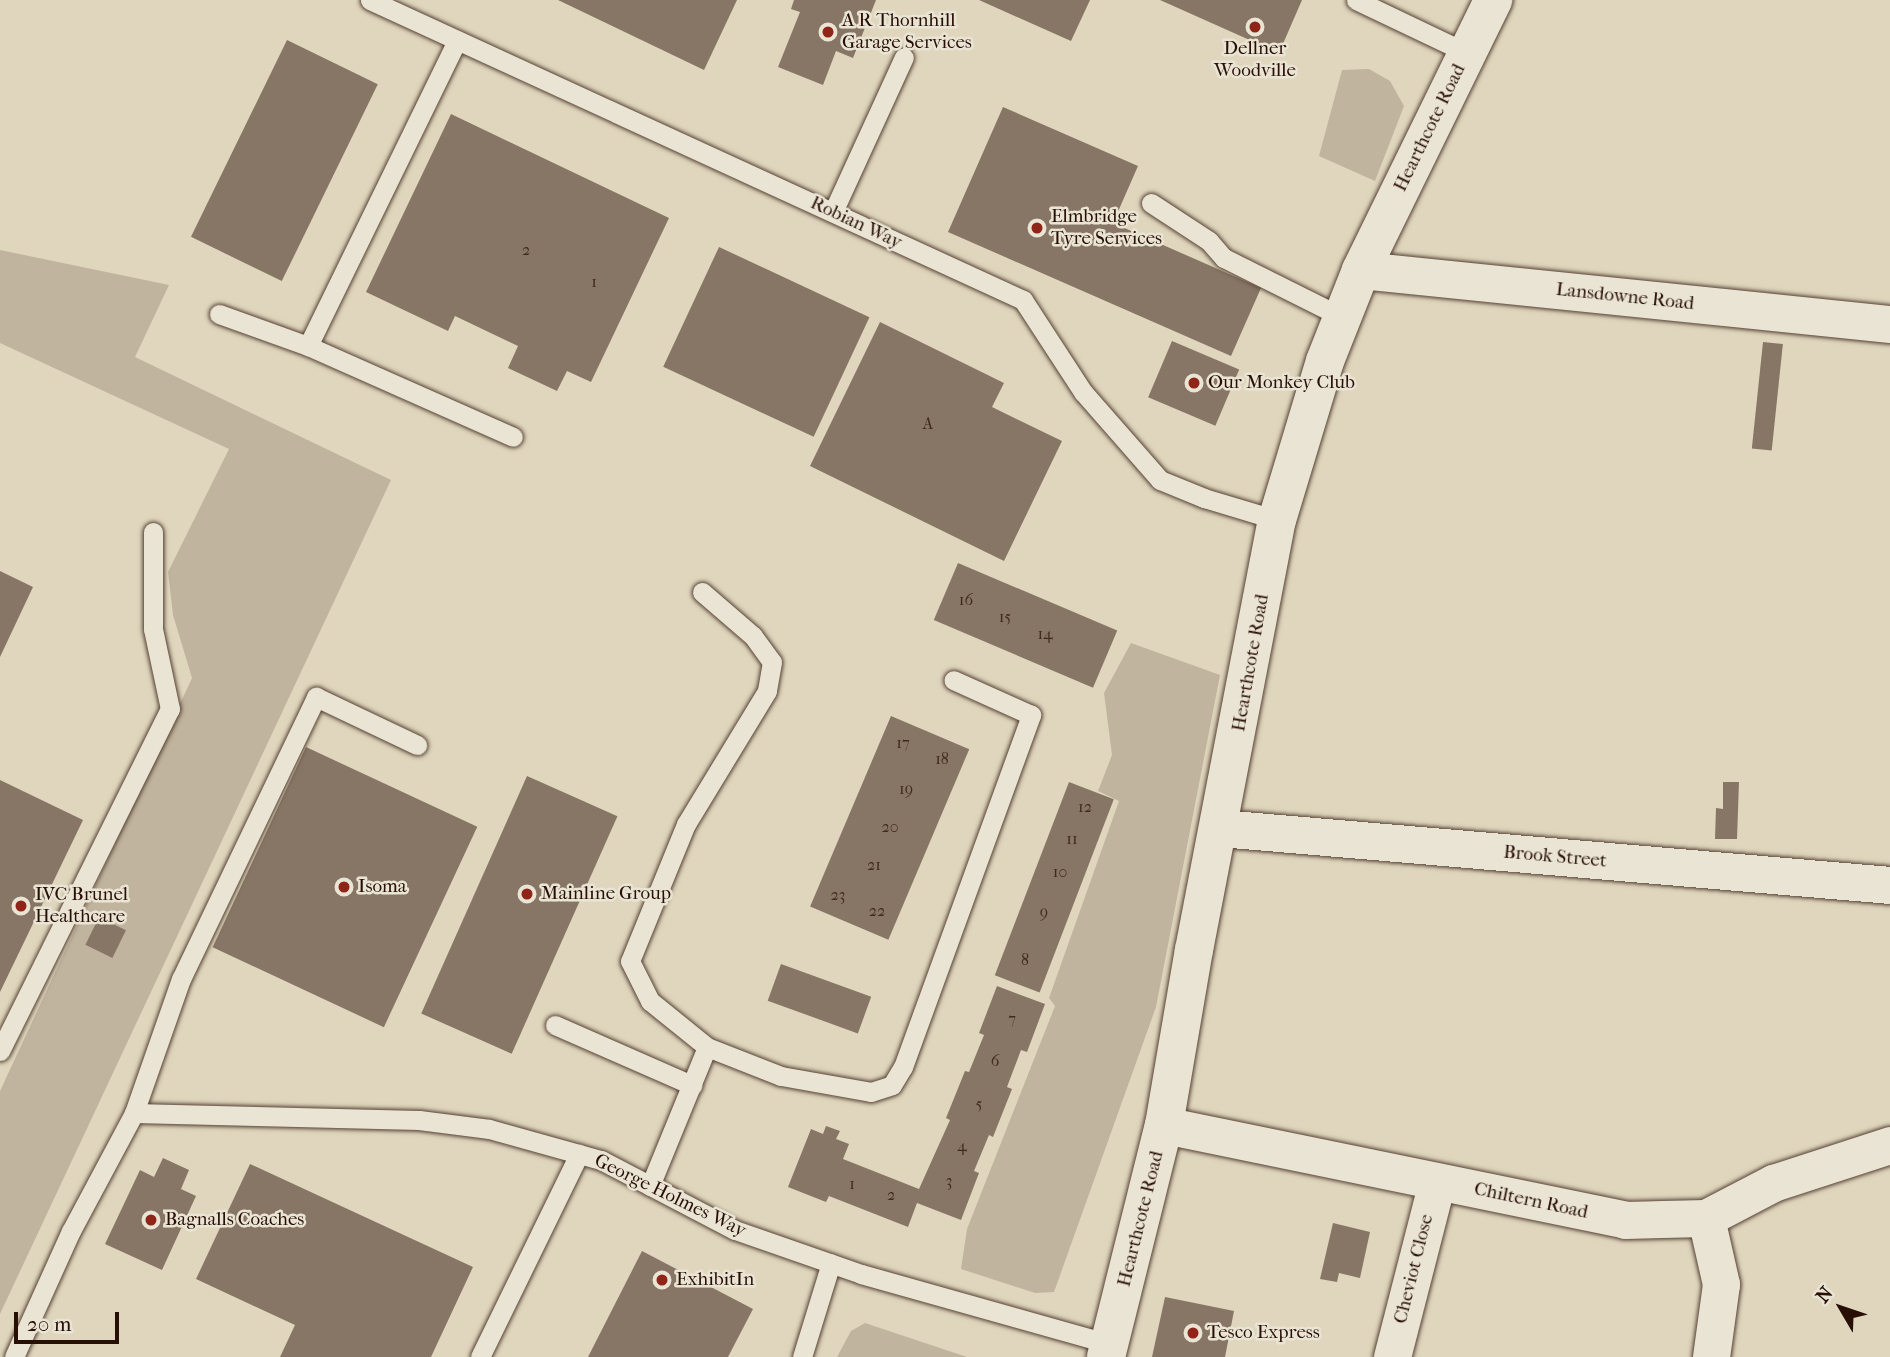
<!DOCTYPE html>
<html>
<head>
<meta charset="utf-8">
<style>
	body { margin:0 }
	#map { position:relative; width:1890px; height:1357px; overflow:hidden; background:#dfd6bd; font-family:"IM FELL French Canon",serif }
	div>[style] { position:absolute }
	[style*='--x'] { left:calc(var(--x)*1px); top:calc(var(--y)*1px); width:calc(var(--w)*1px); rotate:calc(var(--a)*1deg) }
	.green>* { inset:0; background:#c0b49e }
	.building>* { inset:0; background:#877665; transform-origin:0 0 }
	.roads { filter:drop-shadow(0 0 2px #564133) drop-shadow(0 0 2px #564133) }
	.lane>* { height:19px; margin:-9.5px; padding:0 9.5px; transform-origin:9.5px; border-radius:9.5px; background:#eae4d4 }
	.street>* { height:37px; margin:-18.5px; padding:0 18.5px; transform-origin:18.5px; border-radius:18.5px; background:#eae4d4 }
	.secondary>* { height:38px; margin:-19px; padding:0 19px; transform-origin:19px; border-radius:19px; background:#eae4d4 }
	.dots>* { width:19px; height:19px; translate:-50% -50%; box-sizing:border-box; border:4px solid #eae4d4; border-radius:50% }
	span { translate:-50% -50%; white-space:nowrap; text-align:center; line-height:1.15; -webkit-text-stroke:5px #eae4d4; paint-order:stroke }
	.number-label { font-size:16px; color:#40291d }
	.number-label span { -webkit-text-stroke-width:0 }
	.poi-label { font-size:19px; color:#280f05 }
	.left { translate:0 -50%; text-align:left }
	.street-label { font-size:19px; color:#280f05 }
	.north { position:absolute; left:1806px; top:1273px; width:70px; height:70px; -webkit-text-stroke:5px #eae4d4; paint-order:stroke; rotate:309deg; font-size:19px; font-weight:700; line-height:28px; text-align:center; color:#280f05 }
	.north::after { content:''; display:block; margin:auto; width:24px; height:32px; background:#280f05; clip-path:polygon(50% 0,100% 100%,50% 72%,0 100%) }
	.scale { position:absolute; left:14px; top:1312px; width:105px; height:32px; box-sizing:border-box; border:4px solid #280f05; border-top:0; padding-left:9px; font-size:21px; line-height:24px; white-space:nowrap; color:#280f05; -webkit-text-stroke:5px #eae4d4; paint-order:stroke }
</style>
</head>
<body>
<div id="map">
	<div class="green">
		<i style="clip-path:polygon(1369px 69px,1390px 81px,1404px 106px,1375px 181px,1319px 156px,1342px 70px)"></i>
		<i style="clip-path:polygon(0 250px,169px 285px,135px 357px,391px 480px,0 1314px,0 1091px,192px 678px,173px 615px,168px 572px,229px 449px,0 343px)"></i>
		<i style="clip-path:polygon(1131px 643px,1220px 675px,1156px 1007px,1054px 1292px,1035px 1293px,961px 1269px,967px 1229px,1055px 1006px,1049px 998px,1119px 801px,1098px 791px,1112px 755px,1104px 693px)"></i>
		<i style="clip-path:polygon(865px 1323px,967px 1357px,837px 1357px,851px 1331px)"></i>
	</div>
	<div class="building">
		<i style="clip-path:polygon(558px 0,737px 0,704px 70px)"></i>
		<i style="clip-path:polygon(794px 0,876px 0,853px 58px,836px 51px,823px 85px,778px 67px,800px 12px,791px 9px)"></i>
		<i style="clip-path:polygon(979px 0,1090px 0,1071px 41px)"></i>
		<i style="clip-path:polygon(1160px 0,1302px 0,1279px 53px)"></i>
		<i style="left:287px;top:40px;width:101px;height:219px;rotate:26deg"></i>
		<i style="clip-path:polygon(1003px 107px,1138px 166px,1113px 223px,1261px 288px,1231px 356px,948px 232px)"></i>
		<i style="clip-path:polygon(451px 114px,669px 218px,591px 382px,567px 371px,557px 391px,508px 368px,518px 346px,455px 316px,448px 331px,366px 292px)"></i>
		<i style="left:719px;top:247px;width:166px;height:132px;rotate:25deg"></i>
		<i style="clip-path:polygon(880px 322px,1004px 383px,992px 407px,1062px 441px,1004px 561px,810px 466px)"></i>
		<i style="left:1172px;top:341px;width:73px;height:61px;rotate:23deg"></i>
		<i style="left:1763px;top:342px;width:20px;height:107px;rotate:6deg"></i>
		<i style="left:958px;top:563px;width:173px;height:62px;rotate:23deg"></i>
		<i style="clip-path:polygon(0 571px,33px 587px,0 657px)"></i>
		<i style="left:891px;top:716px;width:85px;height:207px;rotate:23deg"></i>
		<i style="left:306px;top:747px;width:189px;height:221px;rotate:25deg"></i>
		<i style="left:527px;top:776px;width:99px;height:260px;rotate:24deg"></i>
		<i style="clip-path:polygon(0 780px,83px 820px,0 992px)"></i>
		<i style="left:1069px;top:782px;width:48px;height:207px;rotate:21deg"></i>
		<i style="clip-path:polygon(1723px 782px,1739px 782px,1737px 839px,1715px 839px,1716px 808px,1723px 809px)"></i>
		<i style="left:99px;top:917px;width:30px;height:31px;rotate:26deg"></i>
		<i style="left:781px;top:964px;width:96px;height:39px;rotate:20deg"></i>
		<i style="clip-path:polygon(997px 986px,1045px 1004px,1027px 1052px,1021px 1050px,1007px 1087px,1012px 1089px,993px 1137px,989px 1135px,974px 1171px,979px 1173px,961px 1220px,917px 1203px,908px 1227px,829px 1196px,826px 1202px,788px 1187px,811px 1129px,823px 1134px,826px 1126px,840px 1131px,836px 1139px,849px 1144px,843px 1159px,919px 1189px,950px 1120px,946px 1118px,965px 1071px,969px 1072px,984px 1035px,979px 1033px)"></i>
		<i style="clip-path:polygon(163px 1158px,189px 1170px,181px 1189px,196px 1196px,162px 1270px,105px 1244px,140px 1170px,154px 1177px)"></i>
		<i style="clip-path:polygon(250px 1164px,473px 1267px,431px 1357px,280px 1357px,295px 1325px,196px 1279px)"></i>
		<i style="clip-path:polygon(1333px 1223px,1370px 1232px,1360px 1278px,1339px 1273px,1337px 1282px,1320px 1279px)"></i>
		<i style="clip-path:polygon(642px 1251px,753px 1309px,728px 1357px,588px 1357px)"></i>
		<i style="clip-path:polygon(1165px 1297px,1234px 1311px,1225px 1357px,1152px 1357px)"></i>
	</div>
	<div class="roads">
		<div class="lane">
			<i style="--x:370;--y:0;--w:719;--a:24.67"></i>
			<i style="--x:1023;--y:300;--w:110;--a:56.9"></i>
			<i style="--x:1083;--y:392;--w:117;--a:48.8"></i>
			<i style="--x:1160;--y:480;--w:48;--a:22.2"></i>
			<i style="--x:1204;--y:498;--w:76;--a:16.8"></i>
			<i style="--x:1356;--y:0;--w:123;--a:25.5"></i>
			<i style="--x:1151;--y:203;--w:69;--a:33.2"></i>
			<i style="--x:1209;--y:241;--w:23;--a:49"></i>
			<i style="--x:1224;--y:258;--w:132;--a:26.6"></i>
			<i style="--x:833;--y:212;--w:170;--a:-65.4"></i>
			<i style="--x:219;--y:314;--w:95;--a:19.8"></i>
			<i style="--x:308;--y:346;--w:340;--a:-64"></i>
			<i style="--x:308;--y:346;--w:224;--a:23.9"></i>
			<i style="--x:702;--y:592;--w:67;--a:40.8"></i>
			<i style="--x:753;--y:636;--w:32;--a:54"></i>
			<i style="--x:772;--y:662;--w:29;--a:100"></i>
			<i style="--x:767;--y:691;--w:156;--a:121.3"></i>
			<i style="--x:686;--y:824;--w:148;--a:112.2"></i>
			<i style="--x:630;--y:961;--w:45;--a:63.4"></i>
			<i style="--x:650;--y:1001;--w:73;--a:38.9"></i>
			<i style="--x:555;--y:1025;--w:150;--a:23.7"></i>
			<i style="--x:0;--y:1051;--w:382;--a:-63.6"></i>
			<i style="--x:170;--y:709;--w:82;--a:-102"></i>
			<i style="--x:153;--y:629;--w:97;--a:-90"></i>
			<i style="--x:134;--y:1113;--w:285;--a:1.4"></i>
			<i style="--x:419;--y:1120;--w:71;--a:7.3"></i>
			<i style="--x:489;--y:1129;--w:116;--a:15.5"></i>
			<i style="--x:601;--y:1160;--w:151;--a:27.6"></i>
			<i style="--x:735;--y:1230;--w:133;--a:19.2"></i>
			<i style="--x:861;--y:1274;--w:259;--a:15.7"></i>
			<i style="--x:650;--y:1186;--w:150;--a:-67.7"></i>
			<i style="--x:707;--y:1047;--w:79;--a:21.4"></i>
			<i style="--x:781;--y:1076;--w:91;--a:10.1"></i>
			<i style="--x:871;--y:1092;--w:22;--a:-18"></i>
			<i style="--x:892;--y:1085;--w:21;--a:-59"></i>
			<i style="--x:903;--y:1067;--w:375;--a:-70"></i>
			<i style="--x:1031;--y:715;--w:85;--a:-155.8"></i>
			<i style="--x:14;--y:1357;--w:138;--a:-65.7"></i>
			<i style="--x:71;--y:1231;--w:134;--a:-61.9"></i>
			<i style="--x:134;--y:1113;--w:142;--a:-70.7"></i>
			<i style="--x:181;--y:979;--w:313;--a:-64.4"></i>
			<i style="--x:316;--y:697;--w:112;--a:25.4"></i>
			<i style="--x:480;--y:1357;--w:226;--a:-64"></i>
			<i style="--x:802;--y:1357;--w:98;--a:-72.9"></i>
		</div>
		<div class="street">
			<i style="--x:1361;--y:270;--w:532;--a:5.83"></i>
			<i style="--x:1220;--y:828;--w:672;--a:4.86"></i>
			<i style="--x:1164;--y:1125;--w:471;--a:11.6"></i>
			<i style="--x:1625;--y:1220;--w:81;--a:-1.4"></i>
			<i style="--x:1706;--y:1218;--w:76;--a:-27.6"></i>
			<i style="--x:1773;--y:1183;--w:123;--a:-18"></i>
			<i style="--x:1706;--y:1218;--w:68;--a:77.2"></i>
			<i style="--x:1721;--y:1284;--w:74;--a:97.8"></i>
			<i style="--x:1392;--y:1357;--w:181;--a:-75.6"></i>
		</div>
		<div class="secondary">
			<i style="--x:1106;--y:1357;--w:239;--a:-76"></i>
			<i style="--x:1164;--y:1125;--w:178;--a:-80.3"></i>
			<i style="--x:1194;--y:950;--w:438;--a:-79.1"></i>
			<i style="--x:1277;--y:520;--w:166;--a:-73.2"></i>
			<i style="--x:1325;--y:361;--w:98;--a:-68.4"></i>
			<i style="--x:1361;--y:270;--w:301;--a:-63.9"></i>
		</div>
	</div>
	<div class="dots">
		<i style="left:1255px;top:27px;background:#8f2418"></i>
		<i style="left:828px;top:32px;background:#8f2418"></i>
		<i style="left:1037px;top:228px;background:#8f2418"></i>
		<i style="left:1194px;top:383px;background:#8f2418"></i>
		<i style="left:344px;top:887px;background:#8f2418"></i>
		<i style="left:527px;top:894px;background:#8f2418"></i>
		<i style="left:21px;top:906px;background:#8f2418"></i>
		<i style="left:151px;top:1220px;background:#8f2418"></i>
		<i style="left:662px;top:1280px;background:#8f2418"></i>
		<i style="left:1193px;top:1333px;background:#8f2418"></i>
	</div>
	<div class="number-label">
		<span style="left:526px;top:250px">2</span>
		<span style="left:594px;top:282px">1</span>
		<span style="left:928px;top:424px">A</span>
		<span style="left:966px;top:600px">16</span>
		<span style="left:1005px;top:617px">15</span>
		<span style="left:1045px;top:634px">14</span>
		<span style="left:903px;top:743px">17</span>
		<span style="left:942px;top:759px">18</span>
		<span style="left:906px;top:789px">19</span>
		<span style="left:1085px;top:807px">12</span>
		<span style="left:890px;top:827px">20</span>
		<span style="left:1072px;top:839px">11</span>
		<span style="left:874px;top:865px">21</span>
		<span style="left:1060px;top:872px">10</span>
		<span style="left:838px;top:895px">23</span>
		<span style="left:877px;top:911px">22</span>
		<span style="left:1044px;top:912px">9</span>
		<span style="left:1025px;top:960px">8</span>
		<span style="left:1012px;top:1019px">7</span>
		<span style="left:995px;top:1061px">6</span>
		<span style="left:979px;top:1104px">5</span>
		<span style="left:962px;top:1146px">4</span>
		<span style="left:949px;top:1181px">3</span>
		<span style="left:852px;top:1184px">1</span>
		<span style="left:891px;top:1195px">2</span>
	</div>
	<div class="poi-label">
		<span class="left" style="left:842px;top:32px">A R Thornhill<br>Garage Services</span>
		<span style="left:1255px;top:60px">Dellner<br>Woodville</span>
		<span class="left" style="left:1051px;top:228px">Elmbridge<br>Tyre Services</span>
		<span class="left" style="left:1208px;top:383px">Our Monkey Club</span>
		<span class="left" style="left:358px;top:887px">Isoma</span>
		<span class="left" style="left:541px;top:894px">Mainline Group</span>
		<span class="left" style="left:35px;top:906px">IVC Brunel<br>Healthcare</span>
		<span class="left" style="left:165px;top:1220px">Bagnalls Coaches</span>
		<span class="left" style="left:676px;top:1280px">ExhibitIn</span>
		<span class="left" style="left:1207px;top:1333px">Tesco Express</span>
	</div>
	<div class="street-label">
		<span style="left:1430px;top:128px;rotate:-64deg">Hearthcote Road</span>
		<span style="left:856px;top:223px;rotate:25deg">Robian Way</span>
		<span style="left:1625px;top:297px;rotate:6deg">Lansdowne Road</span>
		<span style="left:1251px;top:663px;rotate:-80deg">Hearthcote Road</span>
		<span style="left:1555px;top:857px;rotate:5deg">Brook Street</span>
		<span style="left:670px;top:1196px;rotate:26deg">George Holmes Way</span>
		<span style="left:1531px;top:1201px;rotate:12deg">Chiltern Road</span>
		<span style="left:1141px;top:1219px;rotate:-76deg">Hearthcote Road</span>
		<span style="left:1414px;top:1269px;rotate:-76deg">Cheviot Close</span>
	</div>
	<div class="north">N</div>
	<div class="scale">20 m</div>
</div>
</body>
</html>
